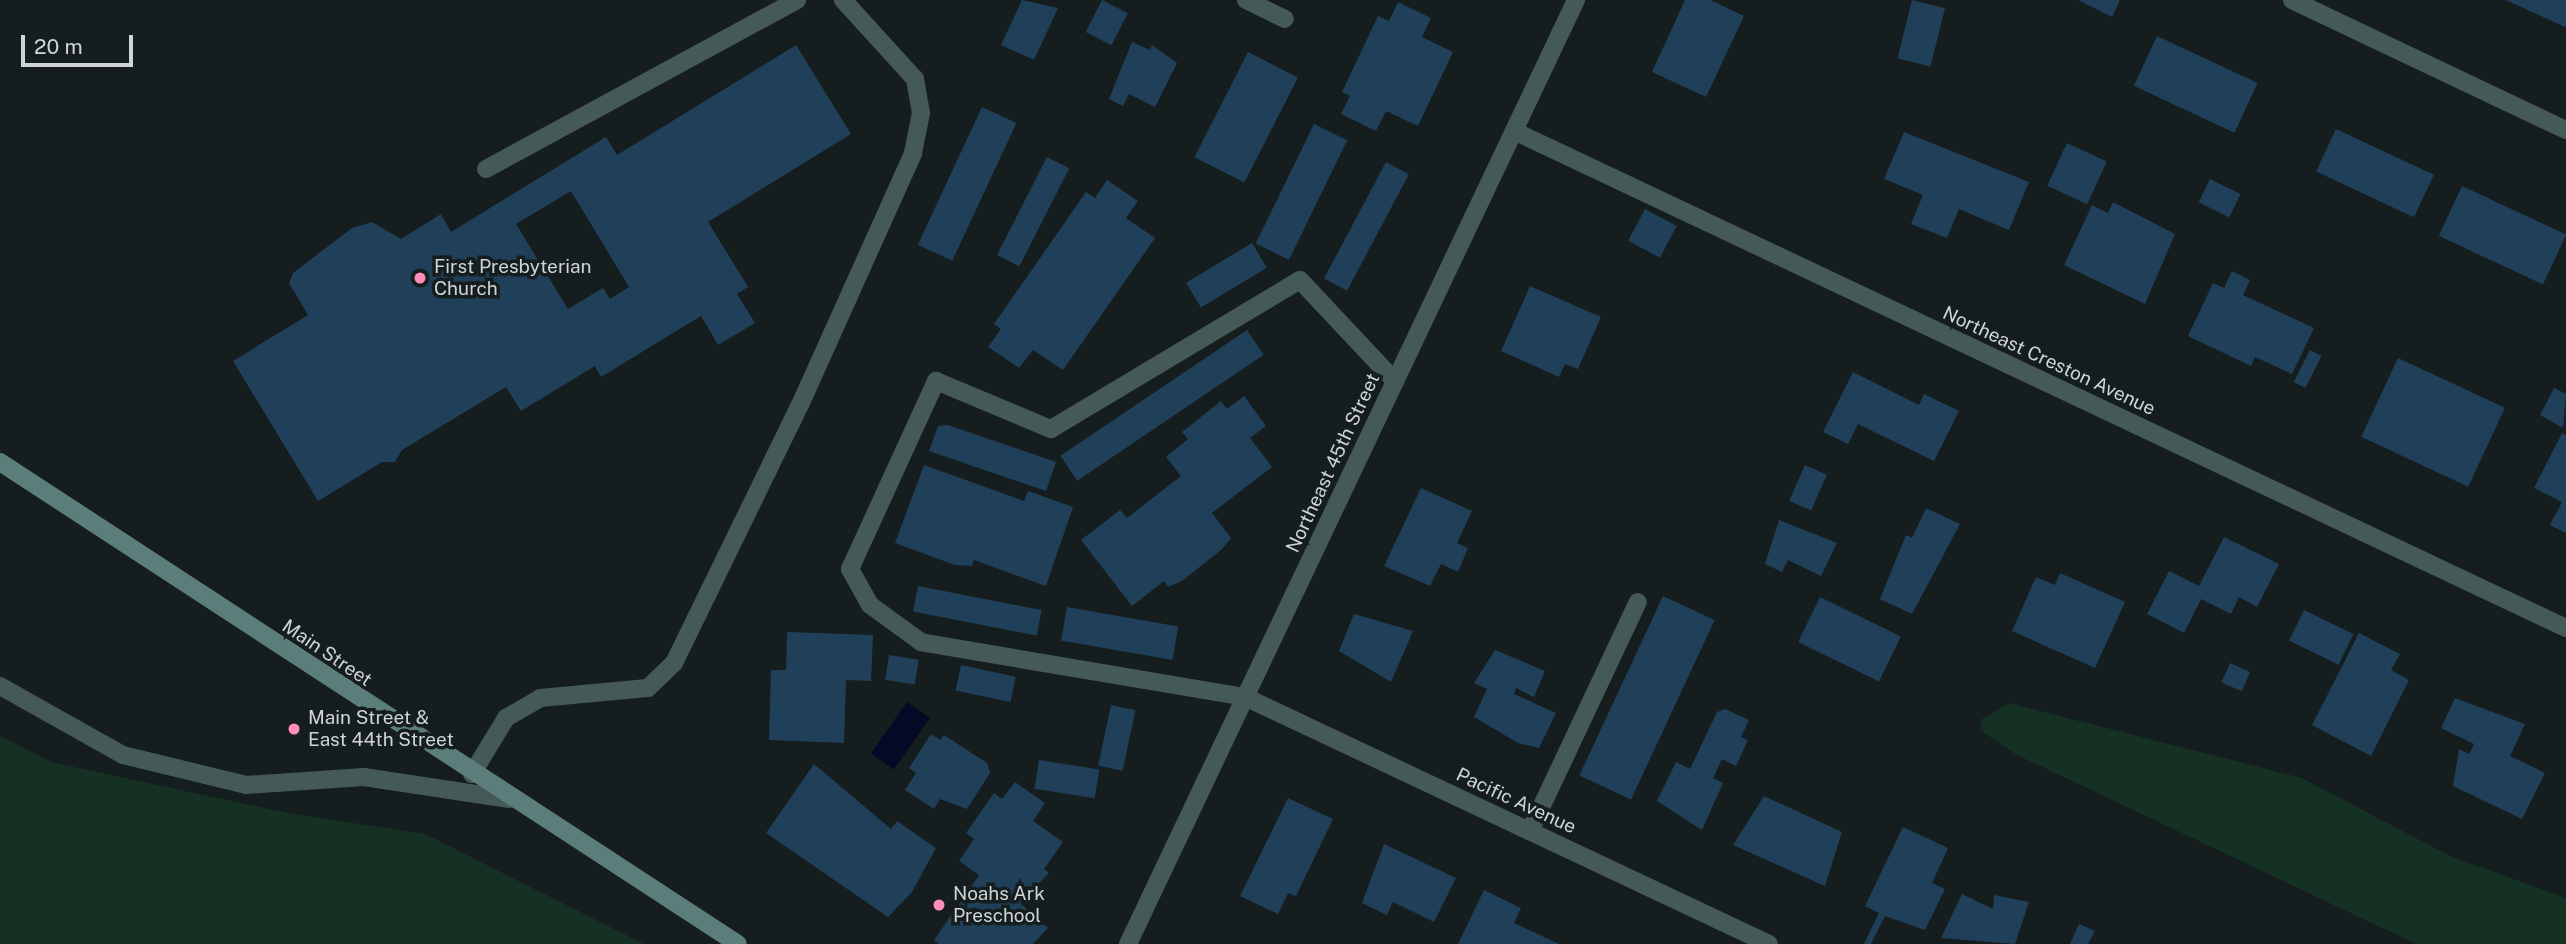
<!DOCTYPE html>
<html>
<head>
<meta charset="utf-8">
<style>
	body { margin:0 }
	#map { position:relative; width:2566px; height:944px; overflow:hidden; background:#151d1f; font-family:"Public Sans",sans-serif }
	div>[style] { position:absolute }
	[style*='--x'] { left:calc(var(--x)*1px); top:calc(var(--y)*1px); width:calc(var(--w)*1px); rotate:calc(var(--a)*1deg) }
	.green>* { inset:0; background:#153123 }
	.water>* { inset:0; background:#060925; transform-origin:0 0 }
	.building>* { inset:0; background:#204059; transform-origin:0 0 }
	.service>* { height:18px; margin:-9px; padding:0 9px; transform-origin:9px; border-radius:9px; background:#455a58 }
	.minor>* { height:18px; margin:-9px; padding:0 9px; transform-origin:9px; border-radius:9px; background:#455a58 }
	.secondary>* { height:18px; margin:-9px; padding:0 9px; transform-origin:9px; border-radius:9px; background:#5c7e7b }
	.dots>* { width:19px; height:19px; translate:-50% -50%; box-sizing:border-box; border:4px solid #151d1f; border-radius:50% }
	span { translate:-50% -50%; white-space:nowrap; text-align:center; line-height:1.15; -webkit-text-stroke:7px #151d1f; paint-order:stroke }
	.poi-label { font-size:19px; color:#cfd5d6 }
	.left { translate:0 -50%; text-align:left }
	.street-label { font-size:19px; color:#cfd5d6 }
	.scale { position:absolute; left:21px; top:35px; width:112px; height:32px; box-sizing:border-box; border:4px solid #cfd5d6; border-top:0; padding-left:9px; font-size:21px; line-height:24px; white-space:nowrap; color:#cfd5d6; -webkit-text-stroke:5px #151d1f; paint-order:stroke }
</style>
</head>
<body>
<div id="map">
	<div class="green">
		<i style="clip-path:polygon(2009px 703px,2302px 778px,2452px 857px,2566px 898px,2566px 944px,2416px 944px,2017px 755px,1980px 730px,1982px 719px)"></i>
		<i style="clip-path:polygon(0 736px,51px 762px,287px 813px,425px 834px,644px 944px,0 944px)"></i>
	</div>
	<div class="water">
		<i style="left:907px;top:702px;width:28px;height:63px;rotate:35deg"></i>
	</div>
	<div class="building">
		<i style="clip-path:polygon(1022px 0,1058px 8px,1034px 60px,1001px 45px)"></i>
		<i style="left:1102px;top:0;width:29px;height:36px;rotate:27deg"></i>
		<i style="clip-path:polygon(1685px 0,1710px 0,1744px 16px,1706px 97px,1652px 72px)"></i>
		<i style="left:1912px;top:0;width:34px;height:60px;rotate:14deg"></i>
		<i style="clip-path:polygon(2078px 0,2120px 0,2112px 17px)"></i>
		<i style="clip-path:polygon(2506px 0,2566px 0,2566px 24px,2565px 27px)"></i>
		<i style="clip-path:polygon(1398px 2px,1431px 18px,1422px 37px,1453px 52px,1418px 126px,1386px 111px,1376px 131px,1341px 114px,1350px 96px,1342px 92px,1378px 16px,1389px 21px)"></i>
		<i style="left:2157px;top:36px;width:111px;height:55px;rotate:25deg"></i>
		<i style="clip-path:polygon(1132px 42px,1150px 50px,1152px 45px,1177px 63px,1155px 107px,1129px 94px,1123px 106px,1109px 99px)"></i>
		<i style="clip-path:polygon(evenodd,796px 45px,851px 134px,708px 222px,748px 287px,737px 294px,755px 323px,718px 345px,701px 316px,601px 377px,595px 366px,521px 411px,506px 387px,402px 450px,395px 462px,382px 462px,318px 501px,233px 361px,308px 315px,289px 283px,293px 273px,352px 228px,372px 222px,401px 239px,441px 214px,451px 232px,606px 137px,617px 155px,796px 45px,571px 191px,629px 287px,610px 299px,603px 288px,568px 309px,516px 224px,571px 191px)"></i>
		<i style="left:1248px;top:52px;width:56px;height:118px;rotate:27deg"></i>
		<i style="left:982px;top:107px;width:38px;height:152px;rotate:25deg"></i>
		<i style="left:1314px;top:124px;width:37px;height:133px;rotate:26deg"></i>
		<i style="left:2336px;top:129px;width:108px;height:47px;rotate:25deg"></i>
		<i style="clip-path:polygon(1904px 132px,2029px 182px,2009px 230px,1959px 209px,1947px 238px,1911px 224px,1923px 195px,1884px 179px)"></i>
		<i style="left:2067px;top:143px;width:44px;height:47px;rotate:25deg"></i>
		<i style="left:1047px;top:157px;width:25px;height:110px;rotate:27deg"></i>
		<i style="left:1386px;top:162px;width:26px;height:132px;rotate:28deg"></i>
		<i style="left:2210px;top:179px;width:34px;height:26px;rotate:26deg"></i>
		<i style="clip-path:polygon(1107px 180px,1138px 201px,1126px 218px,1155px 238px,1063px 370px,1033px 350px,1019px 368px,988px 347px,1001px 329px,994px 324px,1086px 192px,1095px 198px)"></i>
		<i style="left:2462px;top:186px;width:115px;height:55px;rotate:25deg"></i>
		<i style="clip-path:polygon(2113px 202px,2175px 234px,2145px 304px,2064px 265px,2092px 205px,2108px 213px)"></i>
		<i style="left:1645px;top:209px;width:36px;height:36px;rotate:28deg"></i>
		<i style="left:1252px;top:243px;width:29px;height:77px;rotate:59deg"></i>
		<i style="clip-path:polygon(2232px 271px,2250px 280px,2243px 295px,2314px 328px,2292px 374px,2255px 357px,2251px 366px,2188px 336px,2213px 283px,2224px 288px)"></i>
		<i style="clip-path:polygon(1530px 286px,1601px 317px,1578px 369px,1565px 364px,1559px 377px,1501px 351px)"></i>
		<i style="left:1247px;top:330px;width:30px;height:225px;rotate:56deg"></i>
		<i style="left:2310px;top:350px;width:13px;height:36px;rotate:27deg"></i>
		<i style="left:2398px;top:358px;width:118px;height:87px;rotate:25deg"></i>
		<i style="clip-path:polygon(1853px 372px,1919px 405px,1924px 394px,1959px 411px,1934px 461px,1858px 424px,1848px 444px,1823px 432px)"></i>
		<i style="clip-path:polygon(2554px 388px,2566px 394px,2563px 428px,2540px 415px)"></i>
		<i style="clip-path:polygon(1244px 396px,1266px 426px,1250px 438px,1272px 467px,1212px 513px,1231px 538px,1221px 550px,1182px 581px,1168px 587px,1164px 581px,1132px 606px,1081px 540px,1120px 510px,1127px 518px,1181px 476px,1166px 457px,1188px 439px,1182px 432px,1221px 401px,1227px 409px)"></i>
		<i style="clip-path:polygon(948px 425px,1056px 462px,1046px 491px,929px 451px,938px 426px)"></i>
		<i style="clip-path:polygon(2562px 433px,2566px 435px,2566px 533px,2550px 525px,2562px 502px,2534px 488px)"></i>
		<i style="clip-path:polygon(924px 465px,1024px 501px,1028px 491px,1073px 507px,1046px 586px,974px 560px,972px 566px,955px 565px,895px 543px)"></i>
		<i style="left:1805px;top:465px;width:24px;height:39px;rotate:24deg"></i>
		<i style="clip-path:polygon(1421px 488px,1472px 511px,1457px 543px,1468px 548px,1458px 572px,1441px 564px,1430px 586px,1384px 566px)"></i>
		<i style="clip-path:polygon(1926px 508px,1960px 524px,1912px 614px,1880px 599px,1906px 535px,1912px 538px)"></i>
		<i style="clip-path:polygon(1779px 520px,1837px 543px,1821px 576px,1788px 560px,1782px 572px,1765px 564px)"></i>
		<i style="clip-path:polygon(2224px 537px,2279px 564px,2257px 607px,2239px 597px,2231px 614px,2201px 599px,2184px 633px,2147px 614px,2169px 571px,2199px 586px)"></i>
		<i style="clip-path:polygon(2060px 573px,2125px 602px,2095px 668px,2012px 631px,2036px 577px,2055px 585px)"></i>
		<i style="left:918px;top:586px;width:126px;height:26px;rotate:11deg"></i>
		<i style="left:1663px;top:596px;width:57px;height:198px;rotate:25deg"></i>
		<i style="left:1820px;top:597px;width:90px;height:50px;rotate:26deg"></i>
		<i style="left:1067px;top:607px;width:113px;height:34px;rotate:10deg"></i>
		<i style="left:2304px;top:610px;width:55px;height:34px;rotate:26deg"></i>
		<i style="clip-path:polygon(1354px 614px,1413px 631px,1391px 682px,1339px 651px)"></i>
		<i style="clip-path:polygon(787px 632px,873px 635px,871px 681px,846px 680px,844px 743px,769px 740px,771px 670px,786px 670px)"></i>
		<i style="clip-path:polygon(2359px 633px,2400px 654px,2391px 670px,2409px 680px,2371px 756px,2312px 725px)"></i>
		<i style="clip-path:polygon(1495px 650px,1545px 671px,1534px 697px,1516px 688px,1514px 694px,1556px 713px,1539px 748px,1518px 743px,1474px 717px,1487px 689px,1474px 683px)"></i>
		<i style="left:889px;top:655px;width:30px;height:25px;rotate:9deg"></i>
		<i style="left:2230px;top:663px;width:22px;height:21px;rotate:24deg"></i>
		<i style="left:961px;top:665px;width:56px;height:26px;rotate:12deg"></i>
		<i style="clip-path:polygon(2455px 698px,2525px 724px,2510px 756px,2545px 773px,2522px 819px,2453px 786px,2459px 749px,2469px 754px,2474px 744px,2441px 728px)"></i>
		<i style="left:1111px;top:705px;width:25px;height:62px;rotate:12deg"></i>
		<i style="clip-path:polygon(1725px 709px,1749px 720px,1741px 737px,1748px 740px,1736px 766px,1722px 759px,1713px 778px,1723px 783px,1702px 830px,1657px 801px,1676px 762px,1690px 769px,1717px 712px)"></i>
		<i style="clip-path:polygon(931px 734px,940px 740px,944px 735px,987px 763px,990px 773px,967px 809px,940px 799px,934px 809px,905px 790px,916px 773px,909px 768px)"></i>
		<i style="left:1039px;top:760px;width:61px;height:29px;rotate:9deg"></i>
		<i style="clip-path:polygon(814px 764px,891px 829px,897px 821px,936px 848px,912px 892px,888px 917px,766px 833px)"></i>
		<i style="clip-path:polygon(1015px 782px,1045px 803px,1033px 821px,1063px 842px,1044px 869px,1049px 873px,1020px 903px,1048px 928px,1033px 944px,939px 944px,934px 940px,979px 875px,959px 861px,974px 839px,966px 833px,994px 793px,1002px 799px)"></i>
		<i style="clip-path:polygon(1764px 796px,1842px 832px,1825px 886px,1733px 845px)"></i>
		<i style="clip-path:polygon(1288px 798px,1333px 819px,1296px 896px,1288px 893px,1278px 914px,1240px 896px)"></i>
		<i style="clip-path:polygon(1903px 827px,1948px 848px,1932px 883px,1945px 889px,1925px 930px,1885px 916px,1871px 944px,1864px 944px,1879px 913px,1865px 906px)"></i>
		<i style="clip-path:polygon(1384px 844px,1456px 878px,1434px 922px,1393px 902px,1387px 915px,1362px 903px)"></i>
		<i style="clip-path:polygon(1484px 890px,1521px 908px,1514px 923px,1559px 944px,1458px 944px)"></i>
		<i style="clip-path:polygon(1962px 894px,1993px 909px,1994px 895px,2029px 902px,2015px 944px,1941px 938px)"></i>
		<i style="clip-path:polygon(2079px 924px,2095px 931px,2088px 944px,2070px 944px)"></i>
	</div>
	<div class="service">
		<i style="--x:486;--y:169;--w:354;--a:-28.5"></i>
		<i style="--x:0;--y:686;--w:141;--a:29.3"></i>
		<i style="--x:123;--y:755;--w:127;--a:13.7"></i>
		<i style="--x:246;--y:785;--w:118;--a:-3.9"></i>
		<i style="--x:364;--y:777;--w:147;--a:8.6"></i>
		<i style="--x:1245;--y:697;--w:329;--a:-170.4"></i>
		<i style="--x:921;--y:642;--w:63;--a:-144"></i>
		<i style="--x:870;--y:605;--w:41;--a:-119.1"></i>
		<i style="--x:850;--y:569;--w:207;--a:-65.4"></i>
		<i style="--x:936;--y:381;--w:125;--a:22.7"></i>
		<i style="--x:1051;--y:429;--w:290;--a:-30.9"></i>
		<i style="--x:1300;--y:280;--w:139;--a:46.8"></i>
		<i style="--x:472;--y:774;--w:66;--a:-58.7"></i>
		<i style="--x:506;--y:718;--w:39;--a:-30"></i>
		<i style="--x:540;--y:698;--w:108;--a:-5.3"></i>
		<i style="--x:648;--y:688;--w:36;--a:-44"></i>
		<i style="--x:674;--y:663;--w:287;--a:-64"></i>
		<i style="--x:800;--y:405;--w:276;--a:-65.8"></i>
		<i style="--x:913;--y:153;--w:41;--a:-78.7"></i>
		<i style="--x:921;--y:113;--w:35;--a:-100"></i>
		<i style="--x:915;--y:79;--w:107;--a:-132.3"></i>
		<i style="--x:1530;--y:831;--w:253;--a:-64.8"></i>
	</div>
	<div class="minor">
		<i style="--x:1246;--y:0;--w:43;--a:26"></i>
		<i style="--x:2292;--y:0;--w:303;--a:25.4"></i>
		<i style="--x:1514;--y:131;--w:1163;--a:25.29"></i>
		<i style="--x:1245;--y:697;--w:579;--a:25.24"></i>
		<i style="--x:1128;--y:944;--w:1045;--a:-64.61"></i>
	</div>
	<div class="secondary">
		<i style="--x:0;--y:462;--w:881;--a:33.15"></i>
	</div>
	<div class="dots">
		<i style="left:420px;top:278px;background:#ff8ebb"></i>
		<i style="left:294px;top:729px;background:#ff8ebb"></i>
		<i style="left:939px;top:905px;background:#ff8ebb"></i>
	</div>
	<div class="poi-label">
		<span class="left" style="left:434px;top:278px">First Presbyterian<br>Church</span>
		<span class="left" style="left:308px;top:729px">Main Street &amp;<br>East 44th Street</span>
		<span class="left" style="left:953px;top:905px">Noahs Ark<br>Preschool</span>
	</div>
	<div class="street-label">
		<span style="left:2049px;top:361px;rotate:25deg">Northeast Creston Avenue</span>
		<span style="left:1333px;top:463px;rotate:-65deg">Northeast 45th Street</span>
		<span style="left:327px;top:653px;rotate:34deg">Main Street</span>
		<span style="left:1516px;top:801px;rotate:25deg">Pacific Avenue</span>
	</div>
	<div class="scale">20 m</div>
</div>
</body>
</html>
